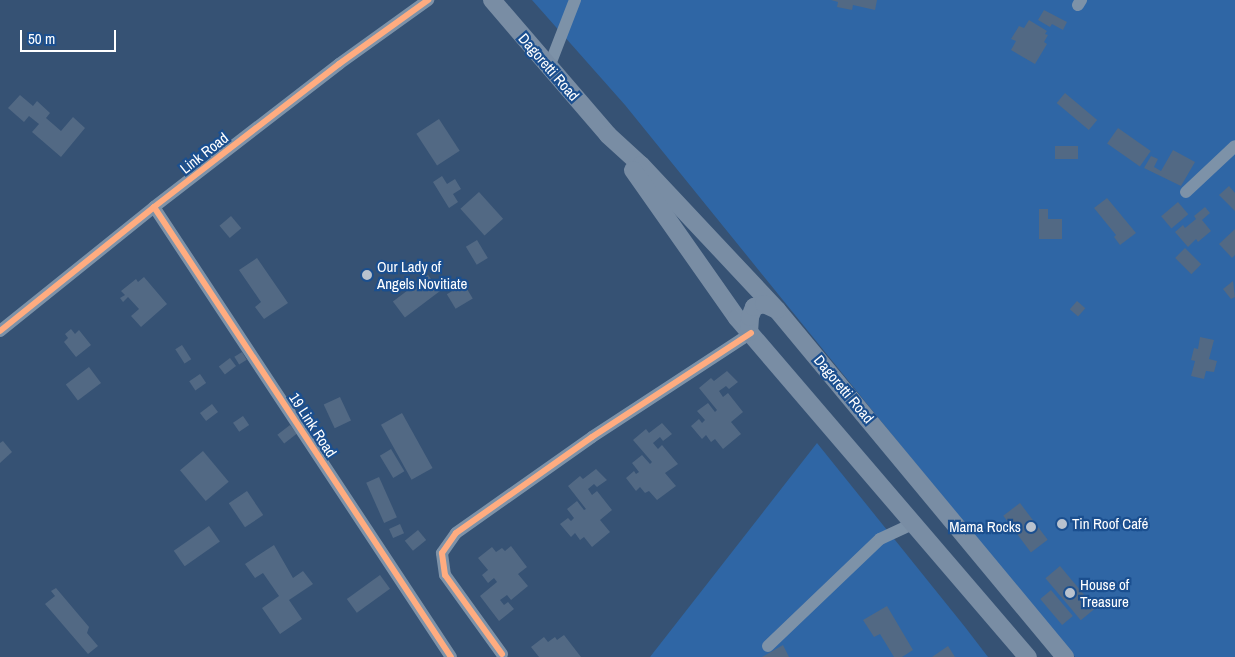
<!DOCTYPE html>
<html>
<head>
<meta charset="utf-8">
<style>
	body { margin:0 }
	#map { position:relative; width:1235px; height:657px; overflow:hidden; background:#365274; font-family:"Archivo Narrow",sans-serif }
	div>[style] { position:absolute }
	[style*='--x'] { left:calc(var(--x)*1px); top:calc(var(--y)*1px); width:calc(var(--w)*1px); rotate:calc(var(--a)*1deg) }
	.green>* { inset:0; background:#2f66a5 }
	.building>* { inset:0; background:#526984; transform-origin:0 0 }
	.minor>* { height:12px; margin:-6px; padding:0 6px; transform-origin:6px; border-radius:6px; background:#7d92a8 }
	.secondary>* { height:18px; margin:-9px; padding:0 9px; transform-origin:9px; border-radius:9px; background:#798da4 }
	.cycleway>* { height:6px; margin:-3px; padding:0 3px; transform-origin:3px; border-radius:3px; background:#ffac80 }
	.dots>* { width:14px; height:14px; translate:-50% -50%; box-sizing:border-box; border:2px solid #1b4f8f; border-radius:50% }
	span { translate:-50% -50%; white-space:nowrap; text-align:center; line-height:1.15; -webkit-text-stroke:4.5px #1b4f8f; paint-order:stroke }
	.street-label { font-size:15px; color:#fff }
	.poi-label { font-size:15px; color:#fff }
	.left { translate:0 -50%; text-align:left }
	.right { translate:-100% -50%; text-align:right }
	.scale { position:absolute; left:20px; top:30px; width:96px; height:22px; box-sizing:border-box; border:2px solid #fff; border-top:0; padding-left:6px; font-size:15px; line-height:18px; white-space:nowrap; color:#fff; -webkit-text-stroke:4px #1b4f8f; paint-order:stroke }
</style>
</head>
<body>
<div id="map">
	<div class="green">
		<i style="clip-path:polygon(532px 0,1235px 0,1235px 657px,1075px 657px,893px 436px,625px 105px)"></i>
		<i style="clip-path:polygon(817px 443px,965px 627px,988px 657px,650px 657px)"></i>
	</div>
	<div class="building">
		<i style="clip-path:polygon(831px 0,877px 0,875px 10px,853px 5px,852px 10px,837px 7px,838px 2px)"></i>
		<i style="clip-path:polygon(1044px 10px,1067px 22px,1063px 30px,1052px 24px,1050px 27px,1038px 20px)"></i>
		<i style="clip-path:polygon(1029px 20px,1047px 31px,1045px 34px,1048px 35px,1044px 42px,1047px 44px,1035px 64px,1011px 50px,1016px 41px,1011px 39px,1019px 26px,1024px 28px)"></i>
		<i style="left:1065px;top:93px;width:42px;height:13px;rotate:40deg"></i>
		<i style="clip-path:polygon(20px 95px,33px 106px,37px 101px,50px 113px,46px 118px,61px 131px,73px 117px,85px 128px,61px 157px,32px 132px,39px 124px,29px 116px,24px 122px,8px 108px)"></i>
		<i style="left:439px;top:119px;width:38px;height:27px;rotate:57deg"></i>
		<i style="left:1118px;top:128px;width:40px;height:19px;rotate:35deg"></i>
		<i style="left:1055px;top:146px;width:23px;height:13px"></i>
		<i style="clip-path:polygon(1173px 150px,1195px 162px,1181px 186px,1144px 168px,1151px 156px,1158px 159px,1154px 167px,1161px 171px)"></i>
		<i style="clip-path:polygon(442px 176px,447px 184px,455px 179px,461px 189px,453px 194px,458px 202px,449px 208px,433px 182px)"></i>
		<i style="clip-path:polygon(1229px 186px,1235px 193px,1235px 211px,1219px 195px)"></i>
		<i style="left:479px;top:192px;width:36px;height:25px;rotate:48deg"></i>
		<i style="clip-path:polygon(1107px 198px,1136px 233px,1120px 245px,1114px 237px,1116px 235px,1094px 208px)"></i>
		<i style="left:1178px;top:202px;width:16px;height:22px;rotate:50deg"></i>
		<i style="clip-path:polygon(1205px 207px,1210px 213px,1202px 220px,1211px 231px,1198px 242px,1196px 239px,1188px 247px,1175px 232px,1183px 225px,1185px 228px,1196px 219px,1194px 216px)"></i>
		<i style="clip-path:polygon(1039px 209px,1048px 209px,1048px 219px,1062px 219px,1062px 239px,1039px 239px)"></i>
		<i style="left:231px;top:216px;width:16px;height:15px;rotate:50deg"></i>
		<i style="clip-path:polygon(1235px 229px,1235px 255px,1232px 258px,1219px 244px)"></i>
		<i style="left:477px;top:240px;width:21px;height:13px;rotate:59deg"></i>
		<i style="left:1185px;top:248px;width:23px;height:14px;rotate:45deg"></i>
		<i style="clip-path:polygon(257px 258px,288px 303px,264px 319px,255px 307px,261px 302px,239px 270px)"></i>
		<i style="left:428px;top:275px;width:20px;height:44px;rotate:53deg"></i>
		<i style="clip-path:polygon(144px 277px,167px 304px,141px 327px,131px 316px,139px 309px,128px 297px,123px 302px,120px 298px,125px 295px,121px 291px,136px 279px,138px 282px)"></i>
		<i style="clip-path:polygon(1233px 281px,1235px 297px,1231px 299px,1223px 289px)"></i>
		<i style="left:464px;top:284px;width:17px;height:20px;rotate:59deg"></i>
		<i style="left:1077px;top:301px;width:11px;height:11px;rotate:41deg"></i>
		<i style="clip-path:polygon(71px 329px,75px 334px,79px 330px,91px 345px,76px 357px,64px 342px,68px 338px,65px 334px)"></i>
		<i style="clip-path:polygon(1200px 337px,1214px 340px,1209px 359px,1217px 361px,1214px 372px,1206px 371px,1204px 379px,1191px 376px,1195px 361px,1191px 360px,1194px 348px,1198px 349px)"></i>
		<i style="left:182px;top:345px;width:17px;height:8px;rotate:57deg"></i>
		<i style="left:242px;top:352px;width:9px;height:9px;rotate:58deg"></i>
		<i style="left:230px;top:358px;width:10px;height:14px;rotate:53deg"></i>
		<i style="left:89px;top:367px;width:20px;height:29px;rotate:53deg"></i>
		<i style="clip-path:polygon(727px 371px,738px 382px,729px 389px,726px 386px,719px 391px,723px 397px,728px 393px,743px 412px,731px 422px,741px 434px,723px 449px,715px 439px,711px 442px,706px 435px,702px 439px,691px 426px,699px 419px,702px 423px,705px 420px,697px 411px,708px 403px,715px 412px,717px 410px,699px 388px,711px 378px,714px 381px)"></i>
		<i style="left:200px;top:374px;width:11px;height:13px;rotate:56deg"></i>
		<i style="left:340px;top:397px;width:26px;height:18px;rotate:65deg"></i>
		<i style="left:212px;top:404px;width:10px;height:15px;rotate:53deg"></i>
		<i style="left:402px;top:413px;width:63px;height:24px;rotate:61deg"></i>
		<i style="left:243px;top:416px;width:11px;height:12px;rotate:56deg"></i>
		<i style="clip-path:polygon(662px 423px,672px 434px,663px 441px,660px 437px,653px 443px,658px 449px,662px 445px,678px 464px,665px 473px,676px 486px,657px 500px,649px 491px,645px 493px,640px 487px,636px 491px,626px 478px,634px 471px,636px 474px,639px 472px,632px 463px,642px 455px,650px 464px,652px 462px,633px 440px,646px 429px,649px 433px)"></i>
		<i style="left:290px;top:425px;width:11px;height:16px;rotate:52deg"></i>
		<i style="clip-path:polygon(3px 441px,12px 452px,0 463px,0 443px)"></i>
		<i style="left:391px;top:449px;width:26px;height:13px;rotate:59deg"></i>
		<i style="left:203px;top:451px;width:40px;height:30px;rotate:50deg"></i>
		<i style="clip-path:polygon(596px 469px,607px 480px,597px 487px,594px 484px,588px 489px,592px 495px,597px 491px,612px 510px,600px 520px,610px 532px,592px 547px,584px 537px,580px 540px,575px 533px,571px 537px,560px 524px,568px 518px,571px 521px,574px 518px,567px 509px,577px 501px,584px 510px,586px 509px,568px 486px,580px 476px,583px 479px)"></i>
		<i style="left:379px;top:477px;width:44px;height:14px;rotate:66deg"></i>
		<i style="left:247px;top:491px;width:29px;height:22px;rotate:56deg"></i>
		<i style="left:1020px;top:503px;width:46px;height:21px;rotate:53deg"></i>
		<i style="left:400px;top:524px;width:10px;height:12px;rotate:66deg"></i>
		<i style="left:209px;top:526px;width:19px;height:43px;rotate:55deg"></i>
		<i style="left:418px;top:530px;width:13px;height:17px;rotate:51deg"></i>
		<i style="clip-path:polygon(274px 545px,293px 578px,303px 571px,313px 584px,289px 600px,302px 619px,280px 634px,262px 608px,279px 596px,263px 573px,255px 578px,245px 564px)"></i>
		<i style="clip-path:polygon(511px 546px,527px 567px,518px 574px,528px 586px,511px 600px,507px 595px,500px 600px,504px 605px,508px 602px,514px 609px,499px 621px,480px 596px,497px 582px,494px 578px,488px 583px,482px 575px,488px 570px,478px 558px,492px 547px,496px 552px,502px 548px,505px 551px)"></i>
		<i style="left:1060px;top:566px;width:55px;height:19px;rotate:50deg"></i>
		<i style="left:380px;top:575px;width:17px;height:41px;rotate:54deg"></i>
		<i style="clip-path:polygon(56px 588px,89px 627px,87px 633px,98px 646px,88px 654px,45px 604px,55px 596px,51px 591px)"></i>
		<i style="left:1051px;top:590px;width:34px;height:14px;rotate:50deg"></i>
		<i style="clip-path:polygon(887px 606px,913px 650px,902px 657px,894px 657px,880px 634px,874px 637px,863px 620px)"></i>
		<i style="clip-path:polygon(564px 635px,581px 657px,539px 657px,531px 647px,544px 637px,548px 642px,555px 637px,557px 640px)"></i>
		<i style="clip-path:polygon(783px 645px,789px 657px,762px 657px)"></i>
		<i style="clip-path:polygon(948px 646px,955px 657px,932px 657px)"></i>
	</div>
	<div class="minor">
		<i style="--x:1078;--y:5;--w:6;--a:-59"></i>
		<i style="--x:549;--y:67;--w:72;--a:-68.8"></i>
		<i style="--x:1186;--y:192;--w:67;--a:-43.2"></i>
		<i style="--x:154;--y:207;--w:539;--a:56.58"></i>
		<i style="--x:0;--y:331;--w:198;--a:-38.8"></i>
		<i style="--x:154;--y:207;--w:234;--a:-37.7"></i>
		<i style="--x:339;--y:64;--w:110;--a:-35.7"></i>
		<i style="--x:768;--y:646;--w:155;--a:-43.7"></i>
		<i style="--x:880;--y:539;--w:38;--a:-25"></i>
		<i style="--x:502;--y:654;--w:97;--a:-125.8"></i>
		<i style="--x:445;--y:575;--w:22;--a:-98"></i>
		<i style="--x:442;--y:553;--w:24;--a:-55"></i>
		<i style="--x:456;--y:533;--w:166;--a:-35.2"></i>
		<i style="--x:592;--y:437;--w:190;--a:-33.2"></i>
	</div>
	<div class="secondary">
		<i style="--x:492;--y:0;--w:178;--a:49.3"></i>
		<i style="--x:608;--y:135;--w:45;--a:42.3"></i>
		<i style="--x:641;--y:165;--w:199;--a:46.8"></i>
		<i style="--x:777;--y:310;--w:451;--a:50.3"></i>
		<i style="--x:633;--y:170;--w:181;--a:54.9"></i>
		<i style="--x:737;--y:318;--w:447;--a:49.4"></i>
		<i style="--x:749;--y:332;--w:15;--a:-86"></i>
		<i style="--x:750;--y:317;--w:11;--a:-68"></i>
		<i style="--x:754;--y:307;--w:10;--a:-17"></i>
		<i style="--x:764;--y:304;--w:14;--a:25"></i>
	</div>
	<div class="cycleway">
		<i style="--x:154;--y:207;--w:539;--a:56.58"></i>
		<i style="--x:0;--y:331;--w:198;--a:-38.8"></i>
		<i style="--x:154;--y:207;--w:234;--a:-37.7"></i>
		<i style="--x:339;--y:64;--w:110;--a:-35.7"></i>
		<i style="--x:502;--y:654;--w:97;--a:-125.8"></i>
		<i style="--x:445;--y:575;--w:22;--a:-98"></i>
		<i style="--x:442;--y:553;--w:24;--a:-55"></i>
		<i style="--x:456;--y:533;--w:166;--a:-35.2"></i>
		<i style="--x:592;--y:437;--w:190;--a:-33.2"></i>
	</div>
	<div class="dots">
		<i style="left:367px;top:275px;background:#b9c2ce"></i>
		<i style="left:1062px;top:524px;background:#b9c2ce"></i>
		<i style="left:1031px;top:527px;background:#b9c2ce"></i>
		<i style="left:1070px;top:593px;background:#b9c2ce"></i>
	</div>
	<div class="street-label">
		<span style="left:549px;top:67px;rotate:49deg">Dagoretti Road</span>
		<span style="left:204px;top:153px;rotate:-38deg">Link Road</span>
		<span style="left:844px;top:389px;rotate:50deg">Dagoretti Road</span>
		<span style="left:313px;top:425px;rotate:57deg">19 Link Road</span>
	</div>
	<div class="poi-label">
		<span class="left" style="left:377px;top:275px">Our Lady of<br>Angels Novitiate</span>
		<span class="left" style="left:1072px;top:524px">Tin Roof Café</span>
		<span class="right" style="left:1021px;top:527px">Mama Rocks</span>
		<span class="left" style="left:1080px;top:593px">House of<br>Treasure</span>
	</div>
	<div class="scale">50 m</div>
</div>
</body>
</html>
